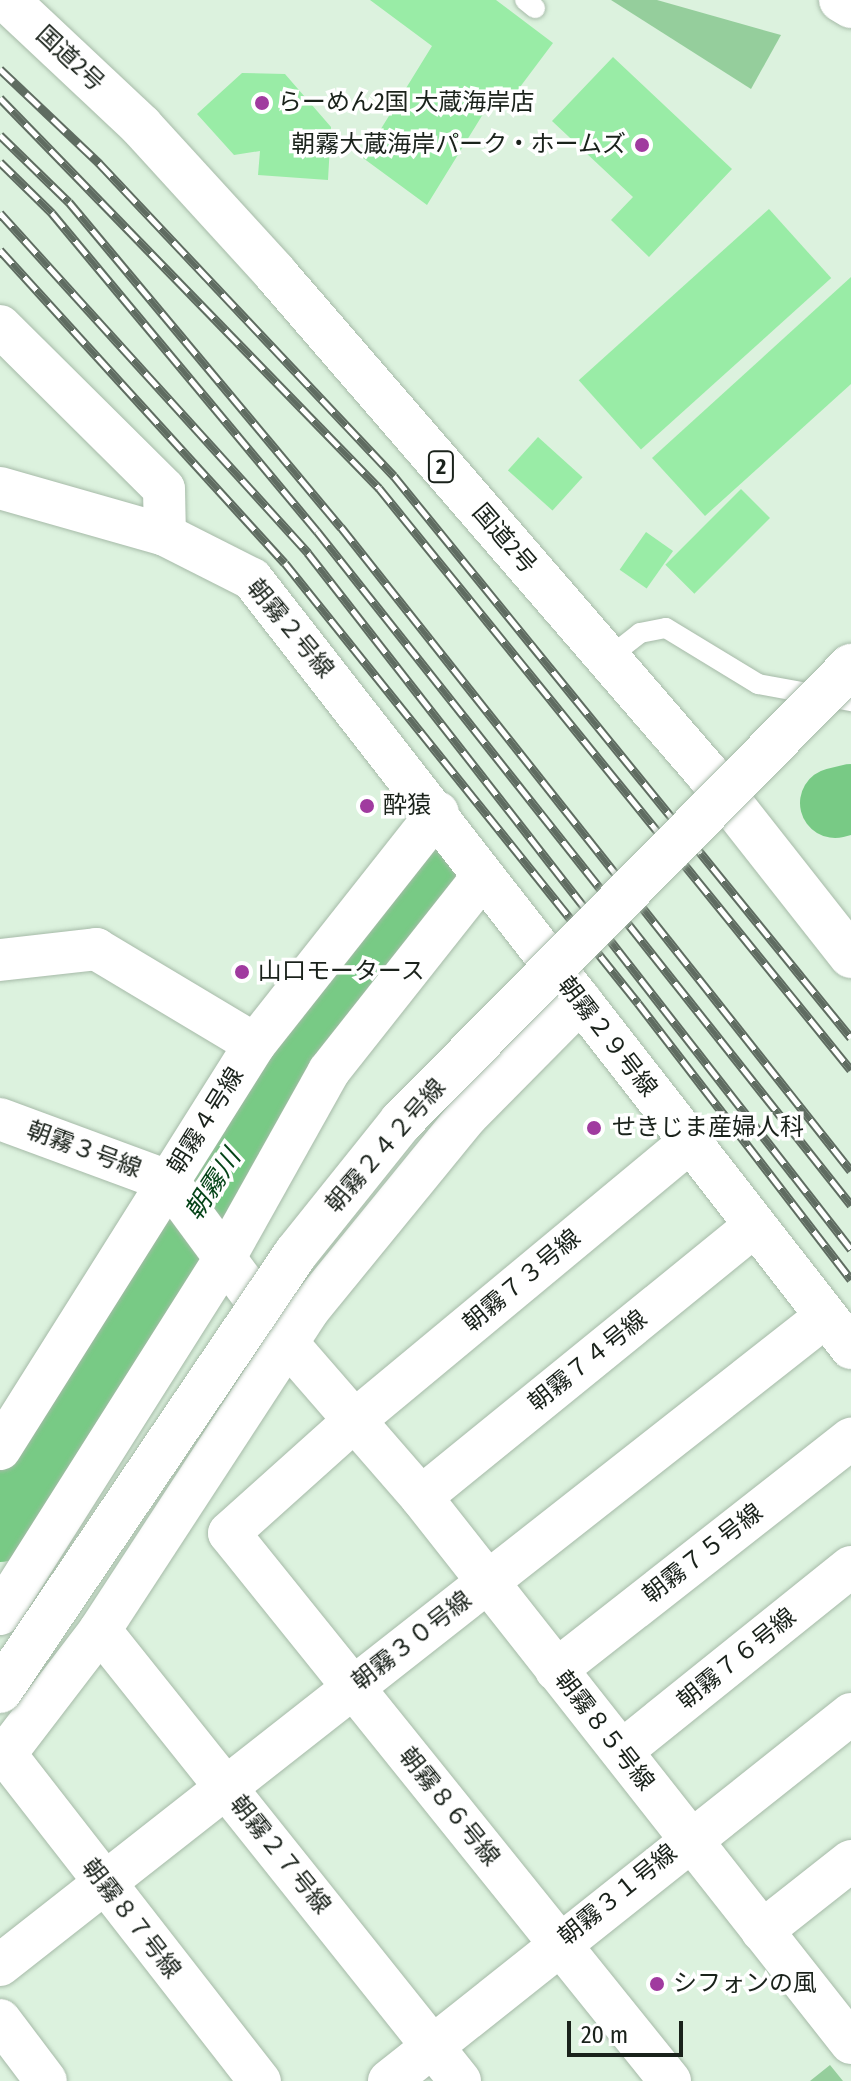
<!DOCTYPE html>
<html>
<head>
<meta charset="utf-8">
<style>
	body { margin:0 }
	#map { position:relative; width:851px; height:2081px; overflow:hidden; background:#dcf2de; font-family:"Fira Sans Condensed","Noto Sans JP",sans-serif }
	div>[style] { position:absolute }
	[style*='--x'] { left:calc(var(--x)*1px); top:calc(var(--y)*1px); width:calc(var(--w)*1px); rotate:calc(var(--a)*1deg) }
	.green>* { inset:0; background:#95ce9c }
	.river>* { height:70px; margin:-35px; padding:0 35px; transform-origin:35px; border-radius:35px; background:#78ca85 }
	.building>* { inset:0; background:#99eca6; transform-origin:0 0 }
	.roads { filter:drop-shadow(0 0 2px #a6baa8) drop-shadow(0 0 2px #a6baa8) }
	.service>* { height:20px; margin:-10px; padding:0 10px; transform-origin:10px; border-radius:10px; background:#fff }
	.minor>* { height:42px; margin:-21px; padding:0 21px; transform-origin:21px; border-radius:21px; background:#fff }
	.trunk>* { height:44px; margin:-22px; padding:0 22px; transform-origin:22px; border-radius:22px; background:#fff }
	.rail>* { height:9px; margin-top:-4.5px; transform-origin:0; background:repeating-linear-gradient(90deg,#fff 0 18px,#5f6c61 0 36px); box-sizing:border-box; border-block:2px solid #5f6c61 }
	.bridges { filter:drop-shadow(0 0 2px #a6baa8) drop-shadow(0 0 2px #a6baa8) }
	.tertiary-bridge>* { height:44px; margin:-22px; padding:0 22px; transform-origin:22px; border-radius:22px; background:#fff }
	.dots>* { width:22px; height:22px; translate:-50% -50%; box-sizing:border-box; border:4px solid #fff; border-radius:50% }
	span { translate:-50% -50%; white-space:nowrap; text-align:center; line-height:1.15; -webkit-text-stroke:7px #fff; paint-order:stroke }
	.shield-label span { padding:2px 6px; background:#fff; border:2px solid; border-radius:6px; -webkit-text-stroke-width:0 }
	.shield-label { font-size:22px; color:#1a221b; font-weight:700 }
	.street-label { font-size:24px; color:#1a221b }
	.poi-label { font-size:24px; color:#1a221b }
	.left { translate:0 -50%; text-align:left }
	.right { translate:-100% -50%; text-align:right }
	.water-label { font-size:26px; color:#054418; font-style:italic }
	.scale { position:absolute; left:567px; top:2021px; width:116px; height:36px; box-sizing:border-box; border:4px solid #1a221b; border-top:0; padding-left:10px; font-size:24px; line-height:28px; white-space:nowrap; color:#1a221b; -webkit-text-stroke:6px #fff; paint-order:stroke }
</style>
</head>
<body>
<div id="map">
	<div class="green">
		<i style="clip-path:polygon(611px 0,657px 0,781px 35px,751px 89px)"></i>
		<i style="clip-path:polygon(830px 2065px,843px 2081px,810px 2081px)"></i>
	</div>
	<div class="river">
		<i style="--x:835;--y:803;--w:16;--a:-14"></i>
		<i style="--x:0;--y:1527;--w:402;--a:-58.3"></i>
		<i style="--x:211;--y:1185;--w:404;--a:-56.2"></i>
	</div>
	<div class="building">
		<i style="clip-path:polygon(370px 0,496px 0,553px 43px,508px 103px,496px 93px,427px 205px,363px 158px,432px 46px)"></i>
		<i style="clip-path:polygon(613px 57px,732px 169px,649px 257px,611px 220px,633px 197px,552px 121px)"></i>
		<i style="clip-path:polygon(242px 73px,285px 74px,331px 127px,328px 180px,258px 175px,260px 151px,234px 155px,197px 114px)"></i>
		<i style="left:769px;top:209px;width:93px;height:256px;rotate:48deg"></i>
		<i style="clip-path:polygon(851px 277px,851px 384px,705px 516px,652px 458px)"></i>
		<i style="left:538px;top:437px;width:60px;height:45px;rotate:42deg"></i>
		<i style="left:741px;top:489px;width:41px;height:107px;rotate:45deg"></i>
		<i style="left:646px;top:532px;width:33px;height:46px;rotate:35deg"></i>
	</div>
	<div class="roads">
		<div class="service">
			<i style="--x:525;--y:0;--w:13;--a:39"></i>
			<i style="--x:607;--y:659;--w:42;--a:-38.2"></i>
			<i style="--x:640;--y:633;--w:26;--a:-11"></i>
			<i style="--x:666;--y:628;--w:108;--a:31.3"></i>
			<i style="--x:758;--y:684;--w:95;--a:10.4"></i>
		</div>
		<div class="minor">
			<i style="--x:0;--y:326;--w:231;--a:44.8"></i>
			<i style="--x:164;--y:489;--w:46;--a:88.8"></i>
			<i style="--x:0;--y:488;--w:172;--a:15.9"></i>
			<i style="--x:165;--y:535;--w:97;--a:26.8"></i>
			<i style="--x:252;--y:579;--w:975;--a:52.08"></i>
			<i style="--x:0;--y:960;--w:97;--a:-6.5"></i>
			<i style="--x:96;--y:949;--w:185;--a:30.9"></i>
			<i style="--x:0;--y:1119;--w:179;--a:20.3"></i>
			<i style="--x:168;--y:1181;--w:202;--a:53.6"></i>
			<i style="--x:288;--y:1344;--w:203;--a:49"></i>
			<i style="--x:421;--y:1497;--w:695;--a:51.78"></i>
			<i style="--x:0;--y:1449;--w:479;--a:-57.8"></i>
			<i style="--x:255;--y:1044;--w:295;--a:-51.7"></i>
			<i style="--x:421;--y:1497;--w:430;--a:-39.1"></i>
			<i style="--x:0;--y:1614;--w:420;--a:-57.7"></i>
			<i style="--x:224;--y:1259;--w:215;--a:-60.8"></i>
			<i style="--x:329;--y:1071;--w:247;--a:-51.7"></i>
			<i style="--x:100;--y:1630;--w:577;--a:51.4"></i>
			<i style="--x:556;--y:1670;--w:375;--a:-38.1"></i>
			<i style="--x:623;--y:1750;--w:292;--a:-38.8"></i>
			<i style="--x:5;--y:1754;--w:415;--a:52.1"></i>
			<i style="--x:0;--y:1761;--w:165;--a:-52.6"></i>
			<i style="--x:100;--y:1630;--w:379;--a:-56.9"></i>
			<i style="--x:307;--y:1312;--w:253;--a:-50.8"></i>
			<i style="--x:467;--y:1116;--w:162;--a:-45.3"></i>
			<i style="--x:762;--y:1931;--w:113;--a:-38.2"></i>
			<i style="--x:0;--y:1965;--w:1049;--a:-38.15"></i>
			<i style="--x:0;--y:2020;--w:76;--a:53"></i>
			<i style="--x:389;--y:2081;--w:590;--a:-38.46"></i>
			<i style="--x:670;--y:2081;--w:703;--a:-128.83"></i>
			<i style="--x:229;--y:1533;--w:169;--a:-41.9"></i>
			<i style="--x:355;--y:1420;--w:434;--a:-39.7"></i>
		</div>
		<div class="trunk">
			<i style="--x:7;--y:0;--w:184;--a:43.2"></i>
			<i style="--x:141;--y:126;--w:199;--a:47.6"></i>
			<i style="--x:275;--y:273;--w:661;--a:49.17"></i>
			<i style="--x:707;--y:773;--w:233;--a:51.8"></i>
			<i style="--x:841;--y:0;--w:12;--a:31"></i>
		</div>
	</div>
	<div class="rail">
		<i style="--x:0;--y:69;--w:137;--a:43.5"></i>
		<i style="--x:99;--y:163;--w:430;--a:46.7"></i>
		<i style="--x:394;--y:476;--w:724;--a:50.88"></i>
		<i style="--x:0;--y:98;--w:544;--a:45.82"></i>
		<i style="--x:379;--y:488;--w:749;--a:50.96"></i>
		<i style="--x:0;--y:135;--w:96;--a:44.2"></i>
		<i style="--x:69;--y:202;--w:424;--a:50.1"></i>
		<i style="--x:341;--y:527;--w:821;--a:51.62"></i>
		<i style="--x:0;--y:162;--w:73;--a:44.4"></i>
		<i style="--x:52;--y:213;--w:414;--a:50.2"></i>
		<i style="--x:317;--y:531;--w:860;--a:51.61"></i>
		<i style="--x:0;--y:213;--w:459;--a:47.8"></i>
		<i style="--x:308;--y:553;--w:883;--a:52.04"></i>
		<i style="--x:0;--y:250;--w:423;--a:47.7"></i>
		<i style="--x:285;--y:563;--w:564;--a:51.26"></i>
		<i style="--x:638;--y:1003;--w:349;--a:52.4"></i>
	</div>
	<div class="bridges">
		<div class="tertiary-bridge">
			<i style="--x:0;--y:1691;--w:529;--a:-55.95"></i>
			<i style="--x:296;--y:1253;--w:168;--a:-51.3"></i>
			<i style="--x:401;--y:1122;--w:641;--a:-45.38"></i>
		</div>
	</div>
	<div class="dots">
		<i style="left:262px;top:103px;background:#a03b9f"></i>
		<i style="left:642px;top:145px;background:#a03b9f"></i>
		<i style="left:367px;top:806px;background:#a03b9f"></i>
		<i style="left:242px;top:972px;background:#a03b9f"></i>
		<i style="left:594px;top:1128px;background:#a03b9f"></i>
		<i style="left:657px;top:1984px;background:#a03b9f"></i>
	</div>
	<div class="shield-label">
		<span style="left:441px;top:467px">2</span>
	</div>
	<div class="street-label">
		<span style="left:70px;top:59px;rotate:43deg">国道2号</span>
		<span style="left:504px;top:539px;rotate:49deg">国道2号</span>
		<span style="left:290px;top:629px;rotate:50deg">朝霧２号線</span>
		<span style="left:607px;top:1037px;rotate:52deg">朝霧２９号線</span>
		<span style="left:206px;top:1121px;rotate:-58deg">朝霧４号線</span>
		<span style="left:386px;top:1146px;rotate:-49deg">朝霧２４２号線</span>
		<span style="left:84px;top:1150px;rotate:20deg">朝霧３号線</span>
		<span style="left:522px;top:1281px;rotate:-40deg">朝霧７３号線</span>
		<span style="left:588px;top:1361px;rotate:-39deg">朝霧７４号線</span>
		<span style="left:703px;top:1554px;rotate:-38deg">朝霧７５号線</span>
		<span style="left:412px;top:1641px;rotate:-38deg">朝霧３０号線</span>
		<span style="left:737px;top:1659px;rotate:-39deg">朝霧７６号線</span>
		<span style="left:604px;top:1731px;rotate:52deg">朝霧８５号線</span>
		<span style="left:449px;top:1807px;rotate:51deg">朝霧８６号線</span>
		<span style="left:280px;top:1855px;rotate:51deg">朝霧２７号線</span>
		<span style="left:618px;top:1895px;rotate:-39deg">朝霧３１号線</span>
		<span style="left:131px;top:1919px;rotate:52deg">朝霧８７号線</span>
	</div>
	<div class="poi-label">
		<span class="left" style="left:278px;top:103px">らーめん2国 大蔵海岸店</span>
		<span class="right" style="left:626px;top:145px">朝霧大蔵海岸パーク・ホームズ</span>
		<span class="left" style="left:383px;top:806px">酔猿</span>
		<span class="left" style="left:258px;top:972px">山口モータース</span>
		<span class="left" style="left:612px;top:1128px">せきじま産婦人科</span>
		<span class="left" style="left:673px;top:1984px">シフォンの風</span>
	</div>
	<div class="water-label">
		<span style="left:213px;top:1185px;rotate:-57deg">朝霧川</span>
	</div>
	<div class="scale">20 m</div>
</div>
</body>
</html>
